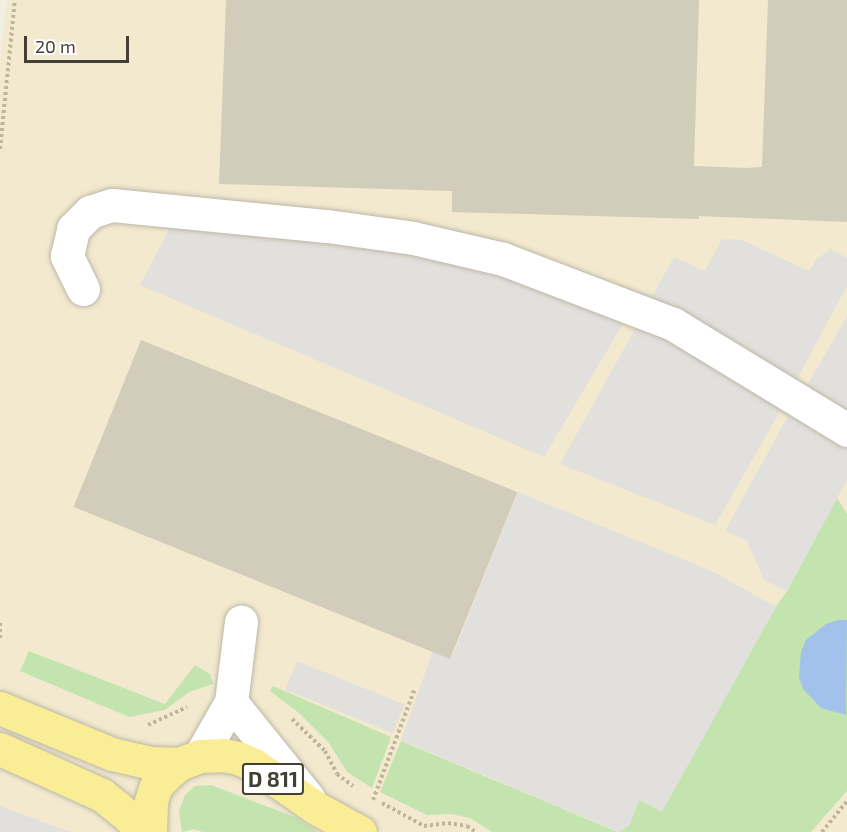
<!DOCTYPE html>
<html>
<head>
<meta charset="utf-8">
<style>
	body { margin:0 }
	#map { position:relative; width:847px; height:832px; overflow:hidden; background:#f1efe4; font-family:"Exo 2",sans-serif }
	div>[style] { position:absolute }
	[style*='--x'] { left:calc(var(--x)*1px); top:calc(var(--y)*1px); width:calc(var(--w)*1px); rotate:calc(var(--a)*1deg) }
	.commercial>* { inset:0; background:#f3e9cf }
	.green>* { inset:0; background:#c3e4ae }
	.parking>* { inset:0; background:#e2e0dc; transform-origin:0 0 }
	.water>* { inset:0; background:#a2c2ec }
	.building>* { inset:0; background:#d2ccba; transform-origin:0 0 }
	.path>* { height:4px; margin-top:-2px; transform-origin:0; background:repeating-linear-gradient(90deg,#bdb699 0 3px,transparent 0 6px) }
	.roads { filter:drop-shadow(0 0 2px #bcb8a7) drop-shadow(0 0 2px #bcb8a7) }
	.minor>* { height:33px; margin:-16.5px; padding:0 16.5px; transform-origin:16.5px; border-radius:16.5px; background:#fff }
	.major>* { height:33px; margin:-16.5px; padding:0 16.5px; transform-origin:16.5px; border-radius:16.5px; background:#f9ed95 }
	span { translate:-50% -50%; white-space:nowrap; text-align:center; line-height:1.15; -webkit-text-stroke:6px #fff; paint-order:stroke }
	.shield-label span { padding:2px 4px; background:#fff; border:2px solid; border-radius:4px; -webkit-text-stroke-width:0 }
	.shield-label { font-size:21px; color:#433f34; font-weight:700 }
	.scale { position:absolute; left:24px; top:36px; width:105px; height:27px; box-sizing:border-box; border:3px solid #433f34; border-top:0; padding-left:8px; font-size:18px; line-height:21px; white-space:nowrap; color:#433f34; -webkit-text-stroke:4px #fff; paint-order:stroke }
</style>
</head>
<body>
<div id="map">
	<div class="commercial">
		<i style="clip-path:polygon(evenodd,7px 0,847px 0,847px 514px,837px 498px,787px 591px,619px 832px,467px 769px,380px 792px,427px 815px,450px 814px,470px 818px,492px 832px,318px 832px,295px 817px,211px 785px,195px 786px,181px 803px,194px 829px,203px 832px,0 832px,0 58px,7px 0,29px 652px,166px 704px,195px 665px,189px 692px,164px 710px,20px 671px,29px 652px,7px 0,271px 691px,391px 737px,347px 772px,329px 743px,299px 713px,271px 691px)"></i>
		<i style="clip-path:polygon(847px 791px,847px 832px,811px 832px,846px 793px)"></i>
	</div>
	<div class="green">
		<i style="clip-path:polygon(837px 498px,847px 514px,847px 791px,811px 832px,492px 832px,470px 818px,450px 814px,427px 815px,380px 792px,401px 741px,618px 832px,629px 825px,639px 800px,787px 591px)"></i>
		<i style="clip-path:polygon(29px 651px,165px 704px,195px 665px,210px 674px,213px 684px,189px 692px,165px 710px,129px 717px,20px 671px)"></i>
		<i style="clip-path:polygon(273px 686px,391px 737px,372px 788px,347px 772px,329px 743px,299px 713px,270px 691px)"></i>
		<i style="clip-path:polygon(211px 785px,295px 817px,318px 832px,203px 832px,194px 829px,182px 832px,179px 811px,185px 795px,195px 786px)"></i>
	</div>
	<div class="parking">
		<i style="clip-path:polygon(171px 226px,480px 247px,653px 295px,674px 257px,705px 271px,722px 239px,742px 240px,809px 271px,817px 259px,831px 249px,847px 258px,847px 286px,797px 379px,808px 384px,847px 316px,847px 480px,787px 591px,764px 580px,747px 541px,725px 531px,788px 416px,779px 413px,715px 525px,560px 464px,635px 329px,624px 322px,544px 457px,140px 285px)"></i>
		<i style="clip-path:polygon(518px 492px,714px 572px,776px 607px,662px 812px,639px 800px,629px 826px,619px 832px,401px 740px,433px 651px,452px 657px)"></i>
		<i style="left:297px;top:661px;width:116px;height:31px;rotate:22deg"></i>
		<i style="clip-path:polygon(0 806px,70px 832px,0 832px)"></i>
	</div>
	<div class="water">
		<i style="clip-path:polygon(838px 620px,847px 620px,846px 715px,821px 708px,803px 689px,799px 677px,801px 652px,806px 640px,826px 624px)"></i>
	</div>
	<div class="building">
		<i style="clip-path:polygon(226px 0,699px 0,694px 166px,746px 168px,762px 167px,768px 0,847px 0,847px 222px,699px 216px,699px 219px,452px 212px,452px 191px,219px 184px)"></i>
		<i style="left:141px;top:340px;width:406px;height:180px;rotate:22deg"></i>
	</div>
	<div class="path">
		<i style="--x:0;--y:149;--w:150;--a:-84.3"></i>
		<i style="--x:0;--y:623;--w:17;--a:90"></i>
		<i style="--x:292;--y:719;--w:46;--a:44.1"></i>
		<i style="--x:325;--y:751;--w:26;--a:62"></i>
		<i style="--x:337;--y:774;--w:20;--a:37"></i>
		<i style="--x:148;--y:725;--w:43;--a:-24.8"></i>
		<i style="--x:373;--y:800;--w:120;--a:-69.4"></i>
		<i style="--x:382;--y:803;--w:48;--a:28.7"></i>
		<i style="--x:424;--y:826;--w:24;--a:-7"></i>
		<i style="--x:448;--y:823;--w:19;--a:9"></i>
		<i style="--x:467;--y:826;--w:11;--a:34"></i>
		<i style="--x:822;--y:832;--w:40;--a:-51"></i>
	</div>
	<div class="roads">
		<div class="minor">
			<i style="--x:83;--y:289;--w:37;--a:-116"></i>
			<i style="--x:67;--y:256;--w:28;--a:-77"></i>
			<i style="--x:73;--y:229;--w:24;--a:-45"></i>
			<i style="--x:90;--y:212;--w:23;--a:-18"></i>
			<i style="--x:112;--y:205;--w:216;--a:5.6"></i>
			<i style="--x:327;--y:226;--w:87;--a:7.9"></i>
			<i style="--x:413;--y:238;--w:92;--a:13.1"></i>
			<i style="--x:503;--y:259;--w:182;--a:20.9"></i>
			<i style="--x:673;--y:324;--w:204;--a:31.3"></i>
			<i style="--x:231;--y:702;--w:81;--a:-82.9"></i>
			<i style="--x:200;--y:756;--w:62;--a:-60.1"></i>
			<i style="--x:231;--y:702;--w:124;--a:51.2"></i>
		</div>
		<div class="major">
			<i style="--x:0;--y:708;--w:121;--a:22.3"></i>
			<i style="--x:112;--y:754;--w:40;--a:13"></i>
			<i style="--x:151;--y:763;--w:28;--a:2"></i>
			<i style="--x:0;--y:749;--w:112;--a:24.3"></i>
			<i style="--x:102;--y:795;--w:35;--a:39"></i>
			<i style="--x:129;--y:817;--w:21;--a:45"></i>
			<i style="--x:150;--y:832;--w:31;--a:-88"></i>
			<i style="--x:151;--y:801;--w:16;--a:-72"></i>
			<i style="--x:156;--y:786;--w:13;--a:-48"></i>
			<i style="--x:165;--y:776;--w:18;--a:-41"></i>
			<i style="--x:179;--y:764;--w:22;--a:-21"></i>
			<i style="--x:200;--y:756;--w:23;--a:-2"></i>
			<i style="--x:223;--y:755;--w:15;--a:11"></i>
			<i style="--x:238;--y:758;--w:17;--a:24"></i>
			<i style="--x:254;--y:765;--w:75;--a:34.7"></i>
			<i style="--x:316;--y:808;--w:50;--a:28.6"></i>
		</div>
	</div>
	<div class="shield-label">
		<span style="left:273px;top:779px">D 811</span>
	</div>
	<div class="scale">20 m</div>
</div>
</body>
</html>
